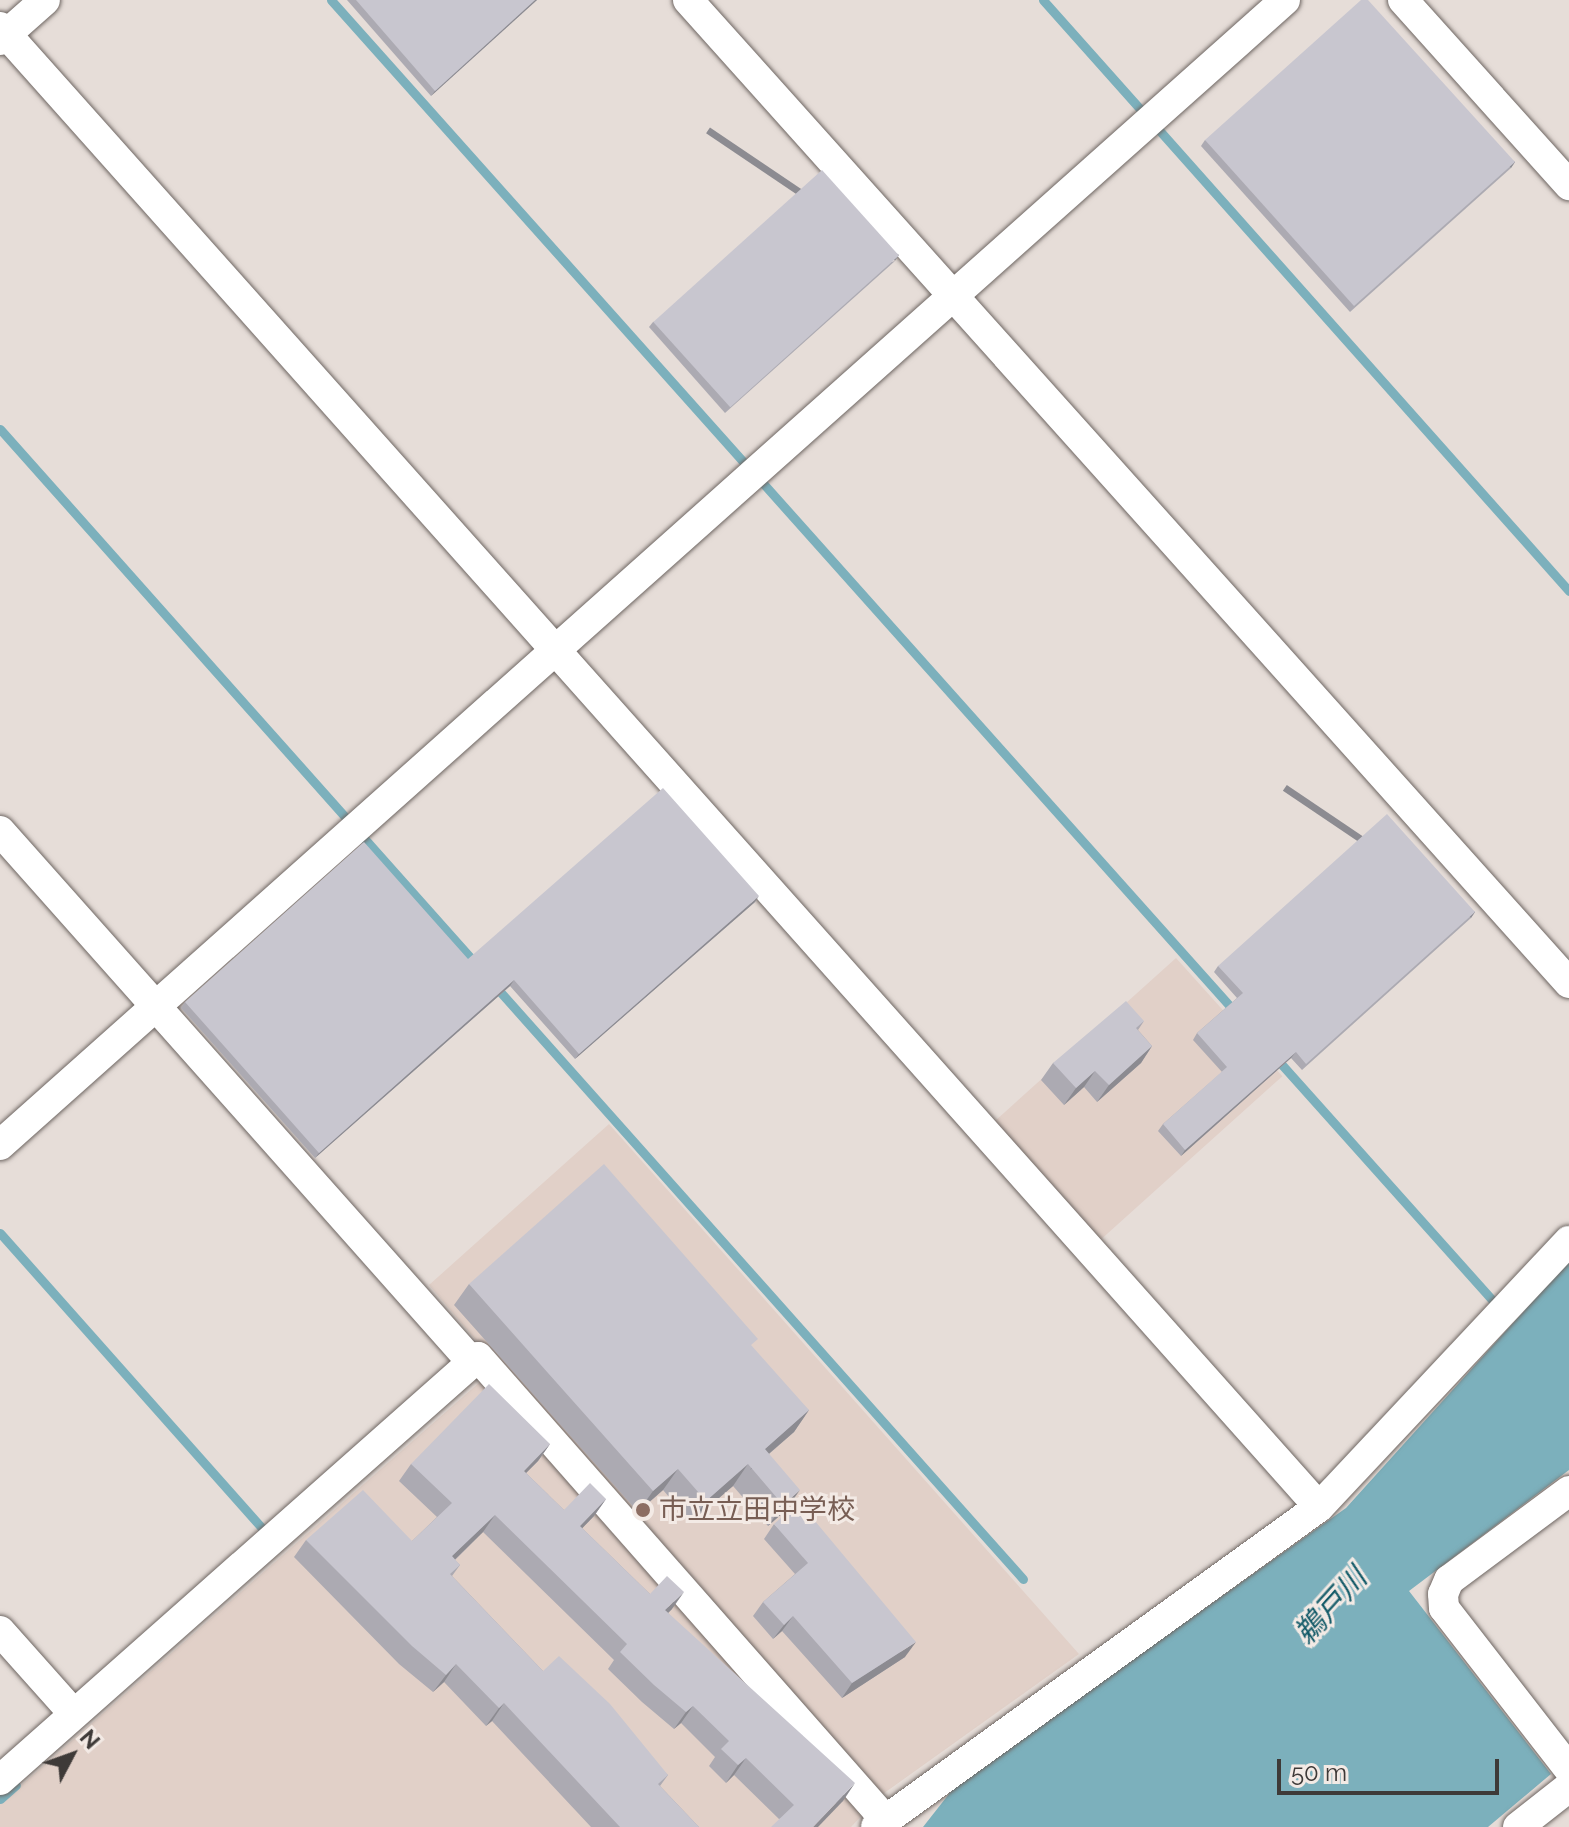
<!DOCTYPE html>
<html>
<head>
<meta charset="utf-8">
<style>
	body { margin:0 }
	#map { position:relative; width:1569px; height:1827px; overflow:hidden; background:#e6ddd8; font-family:Raleway,"Noto Sans JP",sans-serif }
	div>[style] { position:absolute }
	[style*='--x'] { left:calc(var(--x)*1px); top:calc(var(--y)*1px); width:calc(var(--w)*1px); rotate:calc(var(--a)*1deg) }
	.built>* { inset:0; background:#e1d0c8; transform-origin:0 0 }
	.water>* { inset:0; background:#7cb0bc }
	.stream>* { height:9px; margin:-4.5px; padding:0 4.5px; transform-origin:4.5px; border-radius:4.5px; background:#7cb0bc }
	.roads { filter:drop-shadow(0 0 2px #6e6662) drop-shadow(0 0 2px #6e6662) }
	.minor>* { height:30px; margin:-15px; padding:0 15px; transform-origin:15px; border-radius:15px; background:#fff }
	.wall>* { inset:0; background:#acaab2 }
	.shaded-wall>* { inset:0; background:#8c8b91; transform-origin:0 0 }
	.building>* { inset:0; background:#c8c6cf; transform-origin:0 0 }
	.dots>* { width:22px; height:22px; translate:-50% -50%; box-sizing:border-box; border:4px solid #f3eae5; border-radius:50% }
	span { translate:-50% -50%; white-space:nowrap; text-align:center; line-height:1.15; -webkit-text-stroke:6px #f3eae5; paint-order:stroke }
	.education-label { font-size:28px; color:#785e54 }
	.left { translate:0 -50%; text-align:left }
	.water-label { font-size:30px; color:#115967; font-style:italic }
	.north { position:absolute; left:32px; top:1715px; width:80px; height:80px; -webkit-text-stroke:6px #f3eae5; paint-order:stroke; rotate:49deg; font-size:22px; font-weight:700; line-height:32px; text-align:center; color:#3e3a38 }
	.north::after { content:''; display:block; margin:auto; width:28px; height:36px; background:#3e3a38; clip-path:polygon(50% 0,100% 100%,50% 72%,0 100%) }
	.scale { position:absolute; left:1277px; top:1759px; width:222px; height:36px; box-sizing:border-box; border:4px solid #3e3a38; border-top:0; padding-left:10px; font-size:24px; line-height:28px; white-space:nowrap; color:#3e3a38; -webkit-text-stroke:6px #f3eae5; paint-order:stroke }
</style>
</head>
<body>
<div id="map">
	<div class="built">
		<i style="left:1176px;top:958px;width:159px;height:245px;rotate:48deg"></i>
		<i style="clip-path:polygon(609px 1124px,1079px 1654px,880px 1796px,851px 1827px,0 1827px,0 1804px,498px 1366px,429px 1285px)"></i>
	</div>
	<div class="water">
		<i style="clip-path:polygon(1569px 1261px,1569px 1470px,1409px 1591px,1551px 1774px,1488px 1827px,923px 1827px,956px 1785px,1346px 1508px)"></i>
	</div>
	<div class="stream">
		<i style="--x:331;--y:0;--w:625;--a:48.24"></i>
		<i style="--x:1043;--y:0;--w:149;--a:48.3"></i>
		<i style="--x:1159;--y:130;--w:617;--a:48.35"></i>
		<i style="--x:0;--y:429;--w:522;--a:48.34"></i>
		<i style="--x:761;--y:481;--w:713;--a:48.24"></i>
		<i style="--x:363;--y:837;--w:173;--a:48.3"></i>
		<i style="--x:495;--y:986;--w:794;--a:48.32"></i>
		<i style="--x:1275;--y:1057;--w:329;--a:48.2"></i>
		<i style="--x:0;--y:1233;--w:399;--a:48.4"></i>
		<i style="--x:0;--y:1799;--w:21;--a:-41"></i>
	</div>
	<div class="roads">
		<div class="minor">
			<i style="--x:688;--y:0;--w:1320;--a:48.13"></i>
			<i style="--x:1403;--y:0;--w:249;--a:48.1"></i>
			<i style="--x:0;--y:27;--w:1982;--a:48.29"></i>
			<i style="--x:0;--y:40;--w:60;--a:-41.6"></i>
			<i style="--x:0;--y:831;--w:710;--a:48.37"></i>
			<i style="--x:0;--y:1145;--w:1721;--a:-41.7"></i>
			<i style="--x:1569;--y:1491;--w:149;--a:143.4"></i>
			<i style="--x:1449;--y:1580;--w:15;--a:113"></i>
			<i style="--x:1443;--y:1594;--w:14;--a:86"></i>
			<i style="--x:1444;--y:1608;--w:204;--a:52.2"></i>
			<i style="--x:0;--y:1631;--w:111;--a:48.3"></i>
			<i style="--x:0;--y:1780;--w:638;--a:-41.51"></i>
			<i style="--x:478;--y:1357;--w:613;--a:48.64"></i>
			<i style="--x:876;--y:1827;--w:546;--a:-35.84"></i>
			<i style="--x:1319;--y:1507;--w:365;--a:-46.8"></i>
			<i style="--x:1518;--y:1827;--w:65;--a:-38.1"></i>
		</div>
	</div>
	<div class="wall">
		<i style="clip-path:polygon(347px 0,537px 0,431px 96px)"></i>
		<i style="clip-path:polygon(1205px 140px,1515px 162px,1511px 168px,1350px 312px,1201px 146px)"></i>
		<i style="clip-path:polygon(895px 261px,725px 413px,649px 327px,653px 322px)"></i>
		<i style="clip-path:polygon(755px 902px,575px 1059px,510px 986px,315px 1158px,181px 1008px,185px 1002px,468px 959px)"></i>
		<i style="clip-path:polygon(1475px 912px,1471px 918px,1302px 1070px,1291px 1058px,1181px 1156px,1158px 1131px,1163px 1124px,1222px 1072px,1193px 1040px,1197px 1033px,1237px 998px,1214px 972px,1218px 966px)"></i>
		<i style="clip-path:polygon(1144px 1021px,1138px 1030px,1152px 1046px,1141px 1063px,1097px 1102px,1084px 1087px,1064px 1105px,1041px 1080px,1053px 1063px)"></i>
		<i style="clip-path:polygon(469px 1284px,809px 1410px,794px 1432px,769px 1454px,785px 1511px,768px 1526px,733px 1486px,691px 1522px,663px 1490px,638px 1512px,454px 1305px)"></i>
		<i style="clip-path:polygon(550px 1444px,538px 1461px,526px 1473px,564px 1510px,606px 1499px,594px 1516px,582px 1528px,650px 1594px,672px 1609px,668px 1613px,843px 1801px,779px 1819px,734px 1775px,726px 1783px,709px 1766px,715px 1757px,681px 1723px,674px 1729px,642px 1702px,608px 1669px,614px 1660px,483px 1532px,455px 1560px,460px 1565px,452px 1576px,543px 1671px,668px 1775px,660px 1786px,699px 1827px,591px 1827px,492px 1721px,486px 1726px,444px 1682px,433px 1692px,399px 1664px,294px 1557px,306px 1540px,412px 1541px,437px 1517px,399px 1481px,411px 1464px)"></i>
		<i style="clip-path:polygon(774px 1524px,905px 1657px,842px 1698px,782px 1631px,773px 1639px,753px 1616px,763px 1602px,795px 1574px,764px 1539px)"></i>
	</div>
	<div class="shaded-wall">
		<i style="clip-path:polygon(535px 0,537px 0,431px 96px,435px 91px)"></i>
		<i style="left:1515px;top:162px;width:7px;height:216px;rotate:124deg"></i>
		<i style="left:899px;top:255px;width:7px;height:228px;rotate:124deg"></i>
		<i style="clip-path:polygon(759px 896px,755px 902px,575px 1059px,579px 1054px)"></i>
		<i style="left:1475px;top:912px;width:7px;height:227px;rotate:124deg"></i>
		<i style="clip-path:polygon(514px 980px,510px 986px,315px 1158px,319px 1153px)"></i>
		<i style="clip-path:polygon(1152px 1046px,1141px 1063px,1097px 1102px,1109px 1085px)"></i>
		<i style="clip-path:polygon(1296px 1052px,1291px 1058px,1181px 1156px,1185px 1150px)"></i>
		<i style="clip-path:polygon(1095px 1071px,1084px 1087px,1064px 1105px,1076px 1088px)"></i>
		<i style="clip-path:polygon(809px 1410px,794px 1432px,750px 1470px,765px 1449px)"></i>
		<i style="clip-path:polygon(550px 1444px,538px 1461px,511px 1488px,524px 1471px)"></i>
		<i style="clip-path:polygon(748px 1464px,733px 1486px,691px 1522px,706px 1501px)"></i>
		<i style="clip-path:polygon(678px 1469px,663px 1490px,638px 1512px,653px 1491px)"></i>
		<i style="clip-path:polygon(800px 1490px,785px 1511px,768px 1526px,783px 1505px)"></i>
		<i style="clip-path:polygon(606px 1499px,594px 1516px,568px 1543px,580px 1526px)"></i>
		<i style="clip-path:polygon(495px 1515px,483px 1532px,440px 1574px,452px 1556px)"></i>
		<i style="clip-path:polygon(684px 1592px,672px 1609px,653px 1628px,665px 1610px)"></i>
		<i style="clip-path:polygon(793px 1616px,782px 1631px,773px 1639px,784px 1625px)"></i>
		<i style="clip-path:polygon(916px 1642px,905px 1657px,842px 1698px,852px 1683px)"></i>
		<i style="clip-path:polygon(456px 1664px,444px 1682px,433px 1692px,446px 1675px)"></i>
		<i style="clip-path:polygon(504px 1703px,492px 1721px,486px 1726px,499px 1708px)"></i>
		<i style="clip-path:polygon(693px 1706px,681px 1723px,674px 1729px,686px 1712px)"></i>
		<i style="clip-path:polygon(746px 1758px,734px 1775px,726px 1783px,738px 1765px)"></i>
		<i style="clip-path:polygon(855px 1783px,843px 1801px,818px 1827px,813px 1827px)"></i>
	</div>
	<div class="building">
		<i style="clip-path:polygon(356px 0,535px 0,435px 91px)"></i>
		<i style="clip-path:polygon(1361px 0,1368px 0,1515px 162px,1354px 306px,1205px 140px)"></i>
		<i style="left:822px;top:170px;width:115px;height:227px;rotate:48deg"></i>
		<i style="clip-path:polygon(663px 788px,759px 896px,579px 1054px,514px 980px,319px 1153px,185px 1002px,364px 842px,468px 959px)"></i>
		<i style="clip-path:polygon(1387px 814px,1475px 912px,1306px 1064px,1296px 1052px,1185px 1150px,1163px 1124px,1227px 1067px,1197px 1033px,1243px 993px,1218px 966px)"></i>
		<i style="clip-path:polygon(1126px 1001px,1144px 1021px,1136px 1028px,1152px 1046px,1109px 1085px,1095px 1071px,1076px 1088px,1053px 1063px)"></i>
		<i style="clip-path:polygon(604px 1164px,758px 1339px,751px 1345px,809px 1410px,765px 1449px,800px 1490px,783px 1505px,748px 1464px,706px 1501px,678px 1469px,653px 1491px,469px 1284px)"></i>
		<i style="clip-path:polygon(489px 1384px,550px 1444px,524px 1471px,564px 1510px,590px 1483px,606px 1499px,580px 1526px,650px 1594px,667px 1576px,684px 1592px,665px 1610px,855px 1783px,813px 1827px,771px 1827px,794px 1805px,746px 1758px,738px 1765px,721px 1749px,729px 1741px,693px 1706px,686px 1712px,654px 1685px,620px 1652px,627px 1644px,495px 1515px,452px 1556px,460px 1565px,450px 1574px,543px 1671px,559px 1656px,610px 1704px,668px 1775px,658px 1784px,699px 1827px,620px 1827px,504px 1703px,499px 1708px,456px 1664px,446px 1675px,412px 1646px,306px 1540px,363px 1490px,412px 1541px,452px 1503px,411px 1464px)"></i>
		<i style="clip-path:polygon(799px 1502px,916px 1642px,852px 1683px,793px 1616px,784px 1625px,763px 1602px,808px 1563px,774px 1524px)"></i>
	</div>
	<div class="dots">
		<i style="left:643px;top:1510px;background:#8d6e63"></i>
	</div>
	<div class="education-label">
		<span class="left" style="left:659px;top:1510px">市立立田中学校</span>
	</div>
	<div class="water-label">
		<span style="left:1331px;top:1606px;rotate:-48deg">鵜戸川</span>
	</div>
	<div class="north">N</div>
	<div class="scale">50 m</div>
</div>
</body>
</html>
